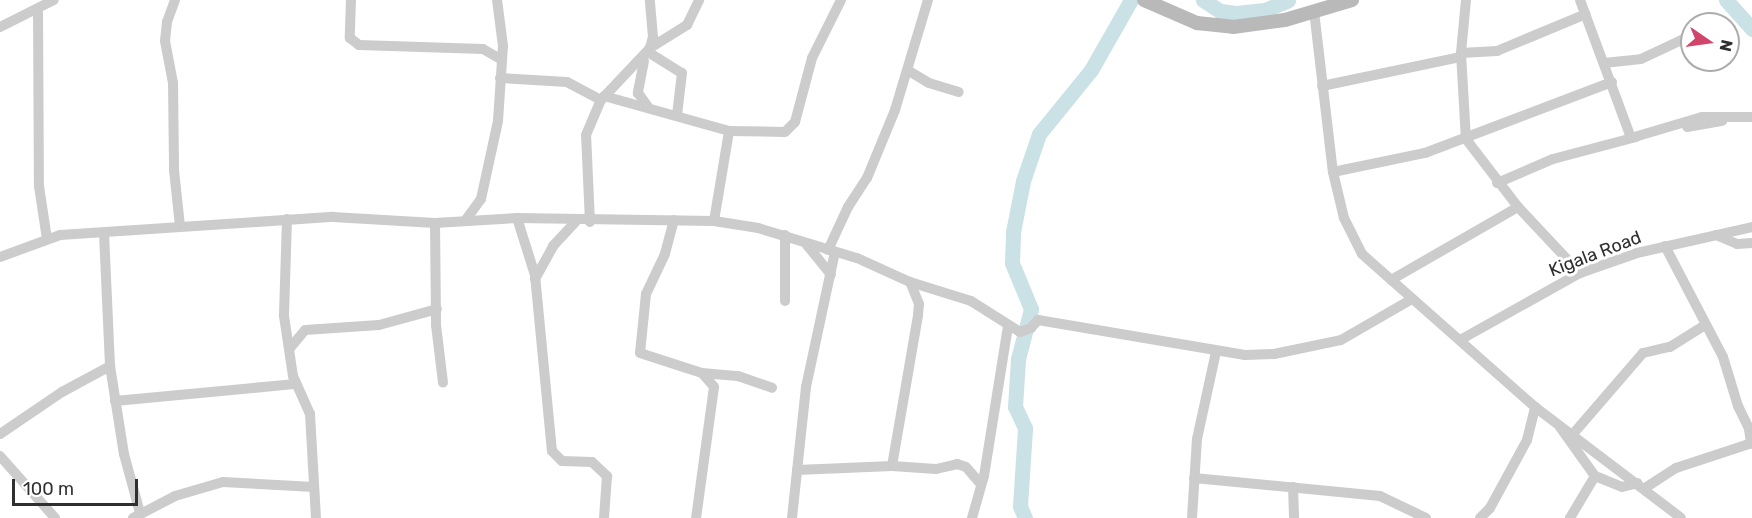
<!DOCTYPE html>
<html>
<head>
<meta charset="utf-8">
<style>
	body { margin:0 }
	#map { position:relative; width:1752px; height:518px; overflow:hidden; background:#fff; font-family:Rubik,sans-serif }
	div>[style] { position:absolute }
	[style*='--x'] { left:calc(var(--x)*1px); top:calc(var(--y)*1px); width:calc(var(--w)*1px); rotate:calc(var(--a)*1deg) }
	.river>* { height:15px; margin:-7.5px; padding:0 7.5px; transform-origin:7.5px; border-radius:7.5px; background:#cae1e6 }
	.street>* { height:10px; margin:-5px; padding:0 5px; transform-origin:5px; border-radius:5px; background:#ccc }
	.secondary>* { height:14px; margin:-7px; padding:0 7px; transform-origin:7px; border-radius:7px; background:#b9b9b9 }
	span { translate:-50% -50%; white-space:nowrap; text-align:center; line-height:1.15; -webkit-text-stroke:6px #fff; paint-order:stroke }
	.street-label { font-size:18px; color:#2f2f2f }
	.north { position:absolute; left:1680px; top:12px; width:60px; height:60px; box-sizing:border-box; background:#fff; border:2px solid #acacac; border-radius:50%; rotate:103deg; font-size:16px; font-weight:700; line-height:24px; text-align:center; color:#2f2f2f }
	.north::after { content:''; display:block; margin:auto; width:21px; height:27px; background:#d1456b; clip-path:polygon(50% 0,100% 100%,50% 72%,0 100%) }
	.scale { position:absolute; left:12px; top:479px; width:126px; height:27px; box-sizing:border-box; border:3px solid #2f2f2f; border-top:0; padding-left:8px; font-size:18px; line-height:21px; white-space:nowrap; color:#2f2f2f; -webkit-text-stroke:4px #fff; paint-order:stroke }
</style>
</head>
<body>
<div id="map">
	<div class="river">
		<i style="--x:1203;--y:0;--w:20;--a:33"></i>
		<i style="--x:1220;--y:11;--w:16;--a:7"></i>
		<i style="--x:1236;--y:13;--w:29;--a:-6"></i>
		<i style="--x:1265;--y:10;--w:25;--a:-23"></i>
		<i style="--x:1726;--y:0;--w:39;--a:48"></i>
		<i style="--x:1025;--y:518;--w:13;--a:-113"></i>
		<i style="--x:1020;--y:506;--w:78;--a:-86.3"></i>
		<i style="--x:1025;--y:428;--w:23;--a:-115"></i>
		<i style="--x:1015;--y:407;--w:48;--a:-86.4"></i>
		<i style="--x:1018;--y:359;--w:52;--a:-75.4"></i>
		<i style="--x:1031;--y:309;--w:50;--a:-112.4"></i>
		<i style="--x:1012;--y:263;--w:31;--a:-88"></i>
		<i style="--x:1013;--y:232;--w:52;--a:-78.9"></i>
		<i style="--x:1023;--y:181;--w:50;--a:-71.2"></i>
		<i style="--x:1039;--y:134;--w:82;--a:-50.9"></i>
		<i style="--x:1091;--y:70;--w:81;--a:-60.3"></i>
	</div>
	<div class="street">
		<i style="--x:175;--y:0;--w:23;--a:110"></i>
		<i style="--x:167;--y:22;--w:19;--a:96"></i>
		<i style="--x:165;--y:41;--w:43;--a:79.2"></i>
		<i style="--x:173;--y:83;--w:87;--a:89.3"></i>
		<i style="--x:174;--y:170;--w:56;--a:83.9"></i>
		<i style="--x:351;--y:0;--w:38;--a:92"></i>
		<i style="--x:350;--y:38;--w:11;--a:38"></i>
		<i style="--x:359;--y:45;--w:124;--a:1.8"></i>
		<i style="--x:483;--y:49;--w:22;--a:30"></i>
		<i style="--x:1466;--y:0;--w:53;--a:95.4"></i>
		<i style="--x:1461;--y:53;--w:86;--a:86.7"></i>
		<i style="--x:1466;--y:139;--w:86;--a:52.6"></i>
		<i style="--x:1518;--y:207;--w:91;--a:46.8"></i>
		<i style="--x:1580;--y:0;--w:147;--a:69.7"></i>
		<i style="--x:1631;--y:138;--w:74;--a:-16.5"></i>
		<i style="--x:1702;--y:117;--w:50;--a:0"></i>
		<i style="--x:38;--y:9;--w:177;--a:89.7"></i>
		<i style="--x:39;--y:186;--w:54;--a:81.4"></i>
		<i style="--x:1314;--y:11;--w:162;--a:83.3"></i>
		<i style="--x:1333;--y:172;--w:47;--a:76.6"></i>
		<i style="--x:1344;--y:218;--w:40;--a:63.4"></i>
		<i style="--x:1362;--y:254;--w:231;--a:41.5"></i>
		<i style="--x:1535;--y:407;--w:183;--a:37.2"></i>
		<i style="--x:0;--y:27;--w:60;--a:-26.6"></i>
		<i style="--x:650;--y:48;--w:44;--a:-31.9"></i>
		<i style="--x:687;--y:25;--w:28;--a:-64"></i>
		<i style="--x:648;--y:52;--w:40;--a:32"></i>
		<i style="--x:682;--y:73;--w:42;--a:96.8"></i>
		<i style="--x:1461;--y:53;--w:36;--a:-3"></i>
		<i style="--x:1497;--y:51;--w:96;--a:-22.6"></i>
		<i style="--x:644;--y:61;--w:33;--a:101"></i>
		<i style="--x:638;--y:93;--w:17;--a:54"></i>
		<i style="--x:1604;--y:63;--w:37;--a:-6"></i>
		<i style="--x:1641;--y:59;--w:56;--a:-25.2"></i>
		<i style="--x:909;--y:71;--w:23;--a:31"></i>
		<i style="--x:929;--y:83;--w:31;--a:17"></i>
		<i style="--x:500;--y:78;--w:67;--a:3.4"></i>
		<i style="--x:567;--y:82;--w:38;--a:28"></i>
		<i style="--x:1322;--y:86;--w:142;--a:-11.8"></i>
		<i style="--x:604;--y:96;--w:130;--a:15.6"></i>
		<i style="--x:729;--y:131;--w:56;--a:1"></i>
		<i style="--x:785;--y:132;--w:14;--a:-45"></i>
		<i style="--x:795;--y:122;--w:66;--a:-75.1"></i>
		<i style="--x:812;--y:58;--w:65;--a:-63.4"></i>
		<i style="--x:1687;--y:127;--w:36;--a:-10"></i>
		<i style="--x:1333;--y:172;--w:94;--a:-11.7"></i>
		<i style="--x:1425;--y:153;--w:200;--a:-20.8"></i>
		<i style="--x:1497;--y:183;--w:61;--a:-23.2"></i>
		<i style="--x:1553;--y:159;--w:86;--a:-14.8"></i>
		<i style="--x:517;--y:218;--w:60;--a:72.5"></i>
		<i style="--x:535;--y:275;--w:177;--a:84.5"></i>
		<i style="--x:552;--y:451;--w:14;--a:45"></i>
		<i style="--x:562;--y:461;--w:30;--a:2"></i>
		<i style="--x:592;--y:462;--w:21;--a:43"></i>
		<i style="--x:607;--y:476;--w:42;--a:94.1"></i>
		<i style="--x:287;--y:219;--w:97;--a:91.8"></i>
		<i style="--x:284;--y:316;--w:61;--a:81.5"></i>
		<i style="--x:293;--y:376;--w:42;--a:65.9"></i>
		<i style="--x:310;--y:414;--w:104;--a:86.7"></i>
		<i style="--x:674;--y:220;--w:35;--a:105"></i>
		<i style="--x:665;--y:254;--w:44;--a:115.4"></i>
		<i style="--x:646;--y:294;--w:59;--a:95.8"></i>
		<i style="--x:640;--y:353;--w:65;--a:17.9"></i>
		<i style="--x:702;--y:373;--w:18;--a:49"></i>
		<i style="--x:714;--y:387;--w:132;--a:97.8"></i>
		<i style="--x:465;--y:221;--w:27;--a:-54"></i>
		<i style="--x:481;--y:199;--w:80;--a:-77.7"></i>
		<i style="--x:498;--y:121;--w:75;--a:-86.2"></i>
		<i style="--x:503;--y:46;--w:46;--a:-97.4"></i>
		<i style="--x:714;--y:221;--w:91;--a:-80.5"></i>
		<i style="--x:590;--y:222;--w:87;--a:-92.6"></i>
		<i style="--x:586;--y:135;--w:38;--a:-67"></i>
		<i style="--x:601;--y:100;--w:71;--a:-46.7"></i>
		<i style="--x:650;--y:48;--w:11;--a:-75"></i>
		<i style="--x:653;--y:37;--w:37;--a:-95"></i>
		<i style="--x:435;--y:223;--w:102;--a:89.4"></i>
		<i style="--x:436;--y:325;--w:58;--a:83.1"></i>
		<i style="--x:104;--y:233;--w:133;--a:87.4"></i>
		<i style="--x:110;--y:366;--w:89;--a:81"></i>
		<i style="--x:124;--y:454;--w:61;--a:74.8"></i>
		<i style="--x:1716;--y:235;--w:23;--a:23"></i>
		<i style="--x:1737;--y:244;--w:15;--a:-4"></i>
		<i style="--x:807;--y:245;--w:38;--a:51"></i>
		<i style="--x:1665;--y:246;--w:125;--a:62.4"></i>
		<i style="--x:1723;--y:357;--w:51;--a:73"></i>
		<i style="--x:1738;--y:406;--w:25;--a:64"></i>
		<i style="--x:1749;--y:429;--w:15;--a:82"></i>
		<i style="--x:828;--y:250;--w:47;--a:-65.1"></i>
		<i style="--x:848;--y:207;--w:35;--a:-57"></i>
		<i style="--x:867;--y:178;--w:74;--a:-67.6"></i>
		<i style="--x:895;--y:110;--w:115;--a:-73.3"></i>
		<i style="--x:0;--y:257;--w:64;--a:-20.1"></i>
		<i style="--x:60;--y:235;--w:274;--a:-3.8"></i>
		<i style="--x:333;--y:217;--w:102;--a:3.4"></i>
		<i style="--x:435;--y:223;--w:82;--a:-3.5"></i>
		<i style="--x:517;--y:218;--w:197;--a:0.9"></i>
		<i style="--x:714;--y:221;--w:45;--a:9"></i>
		<i style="--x:758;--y:228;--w:103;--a:16.9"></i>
		<i style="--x:857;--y:258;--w:58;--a:24.4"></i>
		<i style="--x:910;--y:282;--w:64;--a:17.3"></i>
		<i style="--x:971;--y:301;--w:58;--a:32.3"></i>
		<i style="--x:1020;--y:332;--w:12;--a:-20"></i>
		<i style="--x:1031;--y:328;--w:11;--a:-49"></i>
		<i style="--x:1038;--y:320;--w:210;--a:9.6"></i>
		<i style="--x:1245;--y:355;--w:29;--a:-2"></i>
		<i style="--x:1274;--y:354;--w:68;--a:-11.8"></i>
		<i style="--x:1341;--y:340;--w:82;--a:-30"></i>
		<i style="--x:535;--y:279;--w:38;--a:-61"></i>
		<i style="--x:553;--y:246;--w:33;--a:-47"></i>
		<i style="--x:1391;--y:280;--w:146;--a:-29.9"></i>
		<i style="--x:785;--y:301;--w:66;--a:-90"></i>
		<i style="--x:1460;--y:340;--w:137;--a:-29.2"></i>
		<i style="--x:1580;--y:273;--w:60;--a:-19.3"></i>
		<i style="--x:1637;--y:253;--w:118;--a:-12.7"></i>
		<i style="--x:290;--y:348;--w:23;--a:-50"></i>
		<i style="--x:305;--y:330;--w:74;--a:-3.9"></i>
		<i style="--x:379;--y:325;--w:60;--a:-15.4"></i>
		<i style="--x:702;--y:373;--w:36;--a:5"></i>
		<i style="--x:738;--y:376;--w:36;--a:19"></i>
		<i style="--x:115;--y:401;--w:182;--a:-5.4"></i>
		<i style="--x:1560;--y:427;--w:60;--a:54.5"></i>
		<i style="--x:1595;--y:476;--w:49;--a:120.8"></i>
		<i style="--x:0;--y:434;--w:75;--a:-34.1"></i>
		<i style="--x:62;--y:392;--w:55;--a:-28.4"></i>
		<i style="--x:1573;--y:434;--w:107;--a:-49.2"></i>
		<i style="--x:1643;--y:353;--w:28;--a:-13"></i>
		<i style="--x:1670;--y:347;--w:40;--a:-32"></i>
		<i style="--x:0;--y:456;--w:83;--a:48.4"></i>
		<i style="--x:892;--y:466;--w:44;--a:3.9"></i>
		<i style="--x:936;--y:469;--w:22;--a:-13"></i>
		<i style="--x:957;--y:464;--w:9;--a:18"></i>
		<i style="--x:966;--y:467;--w:23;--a:49"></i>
		<i style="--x:797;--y:470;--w:95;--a:-2.4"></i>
		<i style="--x:892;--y:466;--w:153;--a:-80.2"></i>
		<i style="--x:918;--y:315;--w:11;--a:-85"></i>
		<i style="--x:919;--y:304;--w:24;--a:-112"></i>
		<i style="--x:1595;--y:476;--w:29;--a:22"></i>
		<i style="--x:1622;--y:487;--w:16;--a:-14"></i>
		<i style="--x:1194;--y:478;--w:187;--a:5.5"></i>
		<i style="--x:1380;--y:496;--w:51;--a:25.6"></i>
		<i style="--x:1293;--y:487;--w:31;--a:88"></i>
		<i style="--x:1645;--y:488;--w:37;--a:-33"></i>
		<i style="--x:1676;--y:468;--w:80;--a:-18.2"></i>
		<i style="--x:133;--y:518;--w:47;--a:-27.6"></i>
		<i style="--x:175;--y:496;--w:50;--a:-16.3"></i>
		<i style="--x:223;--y:482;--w:91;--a:3.1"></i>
		<i style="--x:792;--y:518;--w:132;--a:-83.9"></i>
		<i style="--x:806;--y:387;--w:138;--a:-77.9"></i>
		<i style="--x:972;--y:518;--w:44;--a:-74.1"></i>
		<i style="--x:984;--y:476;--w:152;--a:-80.9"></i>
		<i style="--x:1192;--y:518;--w:79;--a:-86.4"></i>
		<i style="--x:1197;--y:439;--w:89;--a:-77.7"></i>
		<i style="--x:1480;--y:518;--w:14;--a:-45"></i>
		<i style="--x:1490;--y:508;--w:77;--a:-61.4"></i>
		<i style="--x:1527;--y:440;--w:34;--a:-76"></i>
	</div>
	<div class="secondary">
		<i style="--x:1144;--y:0;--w:58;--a:23.5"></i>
		<i style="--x:1197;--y:23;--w:36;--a:6"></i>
		<i style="--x:1233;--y:27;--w:52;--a:-7.7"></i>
		<i style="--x:1285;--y:20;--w:70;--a:-16.6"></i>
	</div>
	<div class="street-label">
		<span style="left:1595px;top:254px;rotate:-21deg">Kigala Road</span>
	</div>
	<div class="north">N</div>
	<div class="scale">100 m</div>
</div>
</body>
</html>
